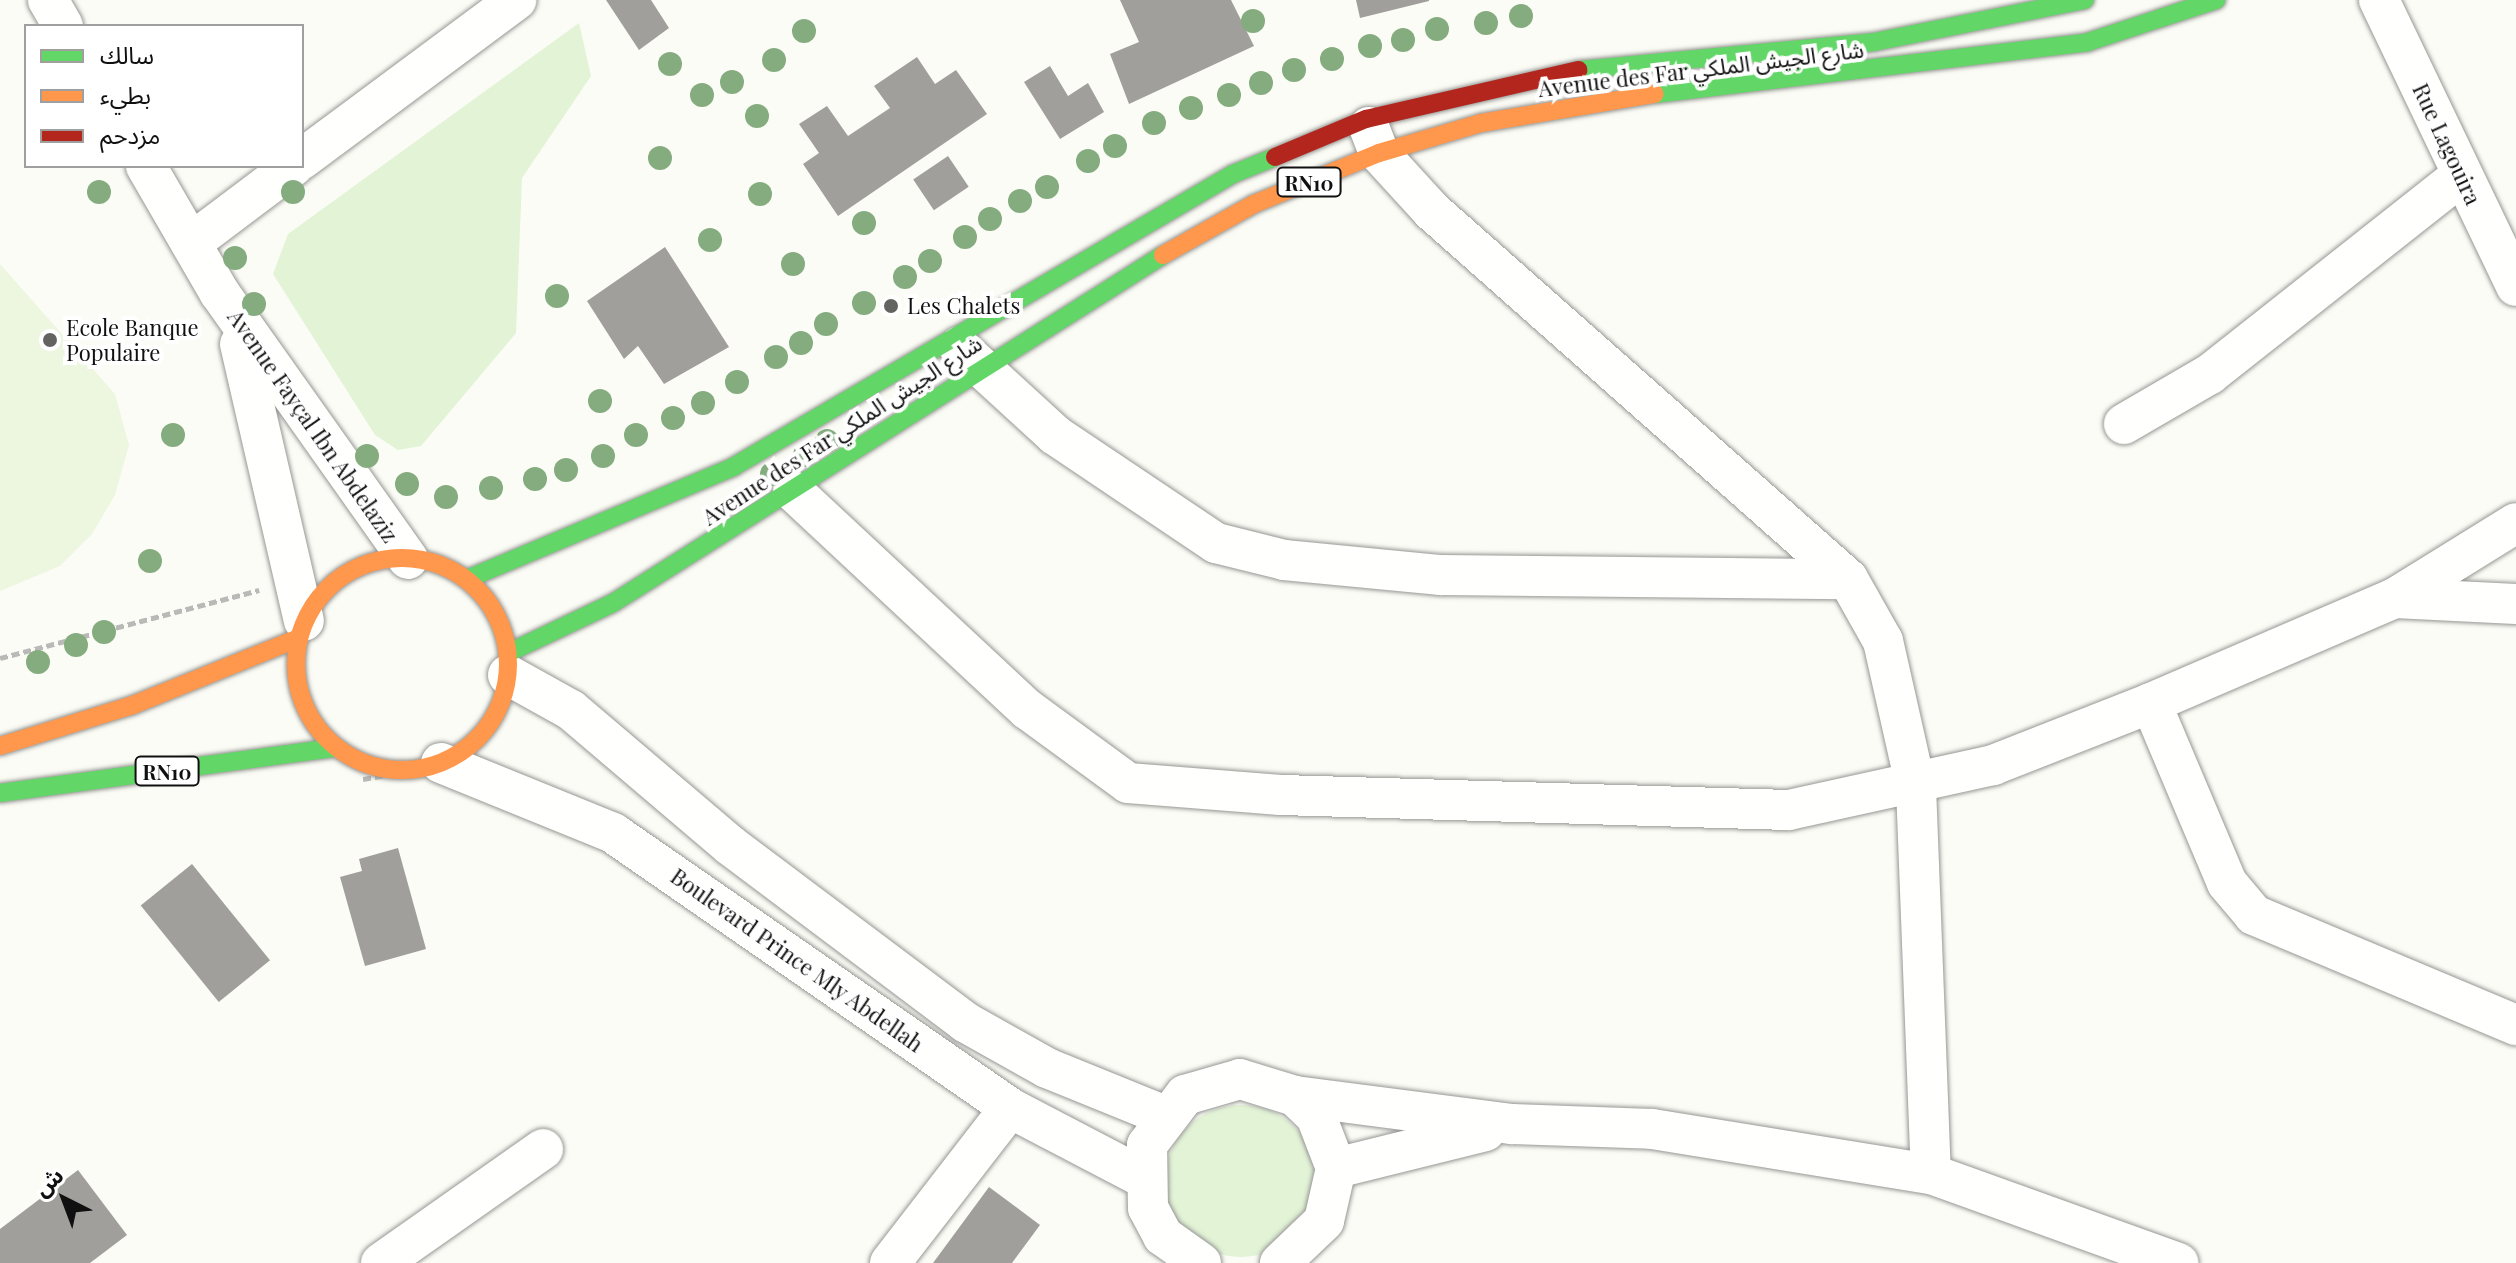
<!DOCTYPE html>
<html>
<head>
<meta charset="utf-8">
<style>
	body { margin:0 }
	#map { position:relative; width:2516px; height:1263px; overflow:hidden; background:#fcfcf6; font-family:"Playfair Display","Noto Sans Arabic",serif }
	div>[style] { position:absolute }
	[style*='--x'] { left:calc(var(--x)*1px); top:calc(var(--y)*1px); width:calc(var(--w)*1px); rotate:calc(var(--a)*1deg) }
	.green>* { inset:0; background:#e2f3d6 }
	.round { border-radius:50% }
	.pitch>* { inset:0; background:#edf6df }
	.building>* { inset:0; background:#a09f9b; transform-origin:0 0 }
	.path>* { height:5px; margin-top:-2.5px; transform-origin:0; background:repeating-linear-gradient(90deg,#b9b9b8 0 8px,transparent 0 12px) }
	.roads { filter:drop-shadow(0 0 2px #969694) drop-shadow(0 0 2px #969694) }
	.street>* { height:40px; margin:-20px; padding:0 20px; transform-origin:20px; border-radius:20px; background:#fffffe }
	.fast>* { height:18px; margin:-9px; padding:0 9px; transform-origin:9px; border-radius:9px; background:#63d668 }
	.slow>* { height:18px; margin:-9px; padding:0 9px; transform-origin:9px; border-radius:9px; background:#ff974d }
	.slow>.ring { margin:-9px; padding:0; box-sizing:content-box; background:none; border:18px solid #ff974d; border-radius:50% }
	.jam>* { height:18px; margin:-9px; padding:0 9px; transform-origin:9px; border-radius:9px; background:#b3261e }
	.trees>* { width:24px; height:24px; margin:-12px; border-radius:50%; background:#84ac7f }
	.dots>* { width:22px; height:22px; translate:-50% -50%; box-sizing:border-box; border:4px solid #fff; border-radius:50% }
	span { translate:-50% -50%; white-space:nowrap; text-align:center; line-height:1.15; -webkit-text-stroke:8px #fff; paint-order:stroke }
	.shield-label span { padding:2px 6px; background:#fff; border:2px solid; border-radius:6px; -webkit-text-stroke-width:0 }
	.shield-label { font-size:20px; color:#101010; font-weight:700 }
	.street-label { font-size:22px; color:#101010 }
	.poi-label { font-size:22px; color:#101010 }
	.left { translate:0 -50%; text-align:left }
	.legend { position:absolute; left:24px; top:24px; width:280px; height:144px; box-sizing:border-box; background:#fff; border:2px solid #9f9f9f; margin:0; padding:10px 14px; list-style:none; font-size:24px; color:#101010 }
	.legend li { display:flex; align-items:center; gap:16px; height:40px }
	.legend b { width:40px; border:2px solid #9f9f9f }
	.north { position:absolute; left:24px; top:1159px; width:80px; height:80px; -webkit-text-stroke:6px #fff; paint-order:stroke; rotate:318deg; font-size:22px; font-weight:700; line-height:32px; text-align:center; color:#101010 }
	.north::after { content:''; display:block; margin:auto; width:28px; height:36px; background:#101010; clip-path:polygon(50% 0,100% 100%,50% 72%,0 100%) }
</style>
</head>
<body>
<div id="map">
	<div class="green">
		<i style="clip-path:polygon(579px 23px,591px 76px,522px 178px,516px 333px,421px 446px,398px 450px,375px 435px,273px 274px,288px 234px)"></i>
		<i class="round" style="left:1165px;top:1105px;width:152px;height:152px"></i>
	</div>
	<div class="pitch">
		<i style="clip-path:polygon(0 264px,115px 394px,129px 445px,115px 495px,92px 534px,60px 566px,0 591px)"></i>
	</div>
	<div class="building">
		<i style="clip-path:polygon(606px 0,651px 0,669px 28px,639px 50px)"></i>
		<i style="clip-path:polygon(1120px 0,1231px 0,1254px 46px,1129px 104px,1110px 54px,1139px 42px)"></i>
		<i style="clip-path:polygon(1356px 0,1429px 0,1429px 1px,1360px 18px)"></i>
		<i style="clip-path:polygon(917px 57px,935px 84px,956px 70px,987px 114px,838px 216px,803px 164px,819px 153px,799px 124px,827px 106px,848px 136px,890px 108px,874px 86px)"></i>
		<i style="clip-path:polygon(1050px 66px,1068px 96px,1088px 83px,1104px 112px,1060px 139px,1024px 82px)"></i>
		<i style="left:948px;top:156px;width:37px;height:42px;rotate:56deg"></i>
		<i style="clip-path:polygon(665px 247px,729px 347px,664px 384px,638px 346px,624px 359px,587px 301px)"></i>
		<i style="clip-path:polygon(398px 848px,426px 949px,365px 966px,340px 877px,362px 871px,359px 859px)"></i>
		<i style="left:192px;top:864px;width:124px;height:66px;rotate:51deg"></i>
		<i style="clip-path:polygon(78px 1170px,127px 1235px,90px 1263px,0 1263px,0 1229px)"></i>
		<i style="clip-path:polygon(989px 1187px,1040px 1225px,1012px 1263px,933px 1263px)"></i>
	</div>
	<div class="path">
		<i style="--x:0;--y:658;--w:268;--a:-14.7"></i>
		<i style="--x:363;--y:779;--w:43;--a:-9.5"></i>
	</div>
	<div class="roads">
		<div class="street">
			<i style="--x:48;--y:0;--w:30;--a:60"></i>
			<i style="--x:2379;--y:0;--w:317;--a:64.4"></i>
			<i style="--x:1369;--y:127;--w:28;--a:69"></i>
			<i style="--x:1379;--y:153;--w:79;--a:47.6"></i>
			<i style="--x:1432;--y:211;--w:555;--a:41.5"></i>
			<i style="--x:1848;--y:579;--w:71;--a:60.6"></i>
			<i style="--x:1883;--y:641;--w:150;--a:77.3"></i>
			<i style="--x:1916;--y:787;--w:387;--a:87.8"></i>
			<i style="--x:302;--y:159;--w:267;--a:-36.6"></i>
			<i style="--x:146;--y:166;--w:146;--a:59.9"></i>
			<i style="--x:219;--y:292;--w:327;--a:54.7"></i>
			<i style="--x:191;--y:243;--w:128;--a:-37"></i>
			<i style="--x:240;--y:344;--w:284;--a:77"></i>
			<i style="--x:959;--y:347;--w:130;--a:42.5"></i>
			<i style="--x:1055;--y:435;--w:194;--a:33.9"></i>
			<i style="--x:1216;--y:543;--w:70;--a:14"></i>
			<i style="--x:1284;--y:560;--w:158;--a:5.5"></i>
			<i style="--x:1441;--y:575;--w:407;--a:0.6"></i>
			<i style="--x:2124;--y:424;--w:99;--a:-30.2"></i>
			<i style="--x:2210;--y:374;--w:320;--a:-38.3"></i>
			<i style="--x:793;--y:491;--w:320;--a:43"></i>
			<i style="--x:1027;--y:709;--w:125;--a:36.2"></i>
			<i style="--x:1128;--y:783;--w:153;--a:4.5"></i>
			<i style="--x:1281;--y:795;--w:508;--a:1.69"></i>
			<i style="--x:1789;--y:810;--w:209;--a:-12.4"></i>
			<i style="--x:1993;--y:765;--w:170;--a:-21.4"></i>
			<i style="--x:2151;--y:703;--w:266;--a:-23.3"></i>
			<i style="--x:2395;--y:598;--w:142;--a:-31.8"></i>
			<i style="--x:2395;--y:598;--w:121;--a:2.8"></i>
			<i style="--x:508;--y:675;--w:72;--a:29.1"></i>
			<i style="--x:571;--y:710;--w:210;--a:40.4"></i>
			<i style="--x:731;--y:846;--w:293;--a:36.9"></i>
			<i style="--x:965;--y:1022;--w:94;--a:29.3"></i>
			<i style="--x:1047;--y:1068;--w:125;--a:22.1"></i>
			<i style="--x:2151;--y:703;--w:195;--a:67.1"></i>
			<i style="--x:2227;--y:883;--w:42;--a:49.8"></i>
			<i style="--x:2254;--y:915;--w:284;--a:22.8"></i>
			<i style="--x:441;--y:763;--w:186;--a:22.1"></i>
			<i style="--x:613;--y:833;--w:483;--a:34.7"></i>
			<i style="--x:1010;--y:1108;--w:149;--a:27.6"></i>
			<i style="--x:1295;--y:1096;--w:219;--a:7.4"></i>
			<i style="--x:1512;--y:1124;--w:140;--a:2"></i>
			<i style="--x:1652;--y:1129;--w:283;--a:9.2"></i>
			<i style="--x:1931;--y:1174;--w:263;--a:19.8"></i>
			<i style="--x:1336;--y:1168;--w:154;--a:-13.9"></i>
			<i style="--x:381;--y:1263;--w:198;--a:-35.1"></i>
			<i style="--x:890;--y:1263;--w:196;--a:-52.3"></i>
			<i style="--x:1201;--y:1263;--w:47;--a:-144.6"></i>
			<i style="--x:1163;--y:1236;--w:32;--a:-118"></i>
			<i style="--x:1148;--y:1208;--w:63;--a:-90.9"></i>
			<i style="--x:1147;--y:1145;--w:63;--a:-52.8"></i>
			<i style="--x:1185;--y:1095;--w:57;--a:-16.2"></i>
			<i style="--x:1240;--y:1079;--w:58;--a:17.2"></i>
			<i style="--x:1295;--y:1096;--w:29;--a:44"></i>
			<i style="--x:1316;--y:1116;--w:56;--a:69"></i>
			<i style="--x:1336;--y:1168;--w:54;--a:102.8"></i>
			<i style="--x:1324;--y:1221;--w:61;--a:136.3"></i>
		</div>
		<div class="fast">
			<i style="--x:1578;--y:70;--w:297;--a:-5.4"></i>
			<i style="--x:1874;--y:42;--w:215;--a:-11.3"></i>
			<i style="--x:1655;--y:94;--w:436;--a:-6.8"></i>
			<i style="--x:2088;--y:42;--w:135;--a:-18.2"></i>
			<i style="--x:467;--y:579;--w:289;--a:-22.8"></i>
			<i style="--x:733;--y:467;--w:580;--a:-30.37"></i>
			<i style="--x:1233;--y:174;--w:45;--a:-22"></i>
			<i style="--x:508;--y:653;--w:116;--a:-25.5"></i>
			<i style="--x:613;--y:603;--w:651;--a:-32.32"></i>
			<i style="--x:0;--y:793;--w:338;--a:-7.7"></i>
		</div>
		<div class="slow">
			<i style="--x:1163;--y:255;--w:104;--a:-29.3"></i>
			<i style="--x:1254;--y:204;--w:135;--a:-22.2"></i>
			<i style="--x:1379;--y:153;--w:106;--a:-16.4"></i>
			<i style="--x:1481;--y:123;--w:176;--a:-9.5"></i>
			<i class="ring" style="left:296px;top:558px;width:194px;height:194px"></i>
			<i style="--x:0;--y:746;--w:139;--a:-17.1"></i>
			<i style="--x:133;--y:705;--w:179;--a:-22"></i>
		</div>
		<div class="jam">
			<i style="--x:1275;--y:157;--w:99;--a:-22.7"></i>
			<i style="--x:1366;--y:119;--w:218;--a:-13"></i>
		</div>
	</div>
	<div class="trees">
		<i style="left:1521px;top:16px"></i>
		<i style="left:1253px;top:21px"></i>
		<i style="left:1486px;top:23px"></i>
		<i style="left:1437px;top:29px"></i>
		<i style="left:804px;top:31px"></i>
		<i style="left:1403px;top:40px"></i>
		<i style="left:1370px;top:46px"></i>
		<i style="left:1332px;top:59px"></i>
		<i style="left:774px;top:60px"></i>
		<i style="left:670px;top:64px"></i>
		<i style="left:1294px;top:70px"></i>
		<i style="left:732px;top:82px"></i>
		<i style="left:1261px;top:83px"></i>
		<i style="left:702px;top:95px"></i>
		<i style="left:1229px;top:95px"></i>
		<i style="left:1191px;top:108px"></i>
		<i style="left:757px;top:116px"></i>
		<i style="left:1154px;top:123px"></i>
		<i style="left:1115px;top:146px"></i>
		<i style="left:660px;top:158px"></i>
		<i style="left:1088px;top:161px"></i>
		<i style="left:1047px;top:187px"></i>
		<i style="left:99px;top:192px"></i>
		<i style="left:293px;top:192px"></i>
		<i style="left:760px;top:194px"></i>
		<i style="left:1020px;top:201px"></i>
		<i style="left:990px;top:219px"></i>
		<i style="left:864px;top:223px"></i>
		<i style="left:965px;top:237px"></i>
		<i style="left:710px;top:240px"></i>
		<i style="left:235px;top:258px"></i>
		<i style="left:930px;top:261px"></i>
		<i style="left:793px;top:264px"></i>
		<i style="left:905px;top:277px"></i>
		<i style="left:557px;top:296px"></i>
		<i style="left:864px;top:303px"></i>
		<i style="left:254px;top:304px"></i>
		<i style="left:826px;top:324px"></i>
		<i style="left:801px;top:343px"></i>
		<i style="left:776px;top:357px"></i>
		<i style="left:737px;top:382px"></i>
		<i style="left:600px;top:401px"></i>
		<i style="left:703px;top:403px"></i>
		<i style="left:673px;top:418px"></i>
		<i style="left:173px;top:435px"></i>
		<i style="left:636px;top:435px"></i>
		<i style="left:827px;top:441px"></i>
		<i style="left:805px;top:455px"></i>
		<i style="left:367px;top:456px"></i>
		<i style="left:603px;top:456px"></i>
		<i style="left:566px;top:470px"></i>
		<i style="left:772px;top:474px"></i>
		<i style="left:535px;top:479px"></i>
		<i style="left:407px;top:484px"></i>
		<i style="left:491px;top:488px"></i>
		<i style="left:446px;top:497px"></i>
		<i style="left:150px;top:561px"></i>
		<i style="left:104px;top:632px"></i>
		<i style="left:76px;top:645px"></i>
		<i style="left:38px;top:662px"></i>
	</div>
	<div class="dots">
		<i style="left:891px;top:306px;background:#636360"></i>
		<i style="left:50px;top:340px;background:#636360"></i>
	</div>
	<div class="shield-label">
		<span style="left:1309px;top:182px">RN10</span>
		<span style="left:167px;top:771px">RN10</span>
	</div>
	<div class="street-label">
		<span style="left:1701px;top:69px;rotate:-7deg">Avenue des Far شارع الجيش الملكي</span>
		<span style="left:2447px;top:144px;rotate:65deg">Rue Lagouira</span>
		<span style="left:313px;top:426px;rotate:55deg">Avenue Fayçal Ibn Abdelaziz</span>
		<span style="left:842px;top:430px;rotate:-33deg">Avenue des Far شارع الجيش الملكي</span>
		<span style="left:797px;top:960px;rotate:35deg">Boulevard Prince Mly Abdellah</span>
	</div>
	<div class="poi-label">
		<span class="left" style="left:907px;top:306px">Les Chalets</span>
		<span class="left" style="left:66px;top:340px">Ecole Banque<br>Populaire</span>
	</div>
	<ul class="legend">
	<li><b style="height:10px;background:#63d668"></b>سالك</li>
	<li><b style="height:10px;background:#ff974d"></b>بطيء</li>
	<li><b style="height:10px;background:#b3261e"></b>مزدحم</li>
	</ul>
	<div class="north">ش</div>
</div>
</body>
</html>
